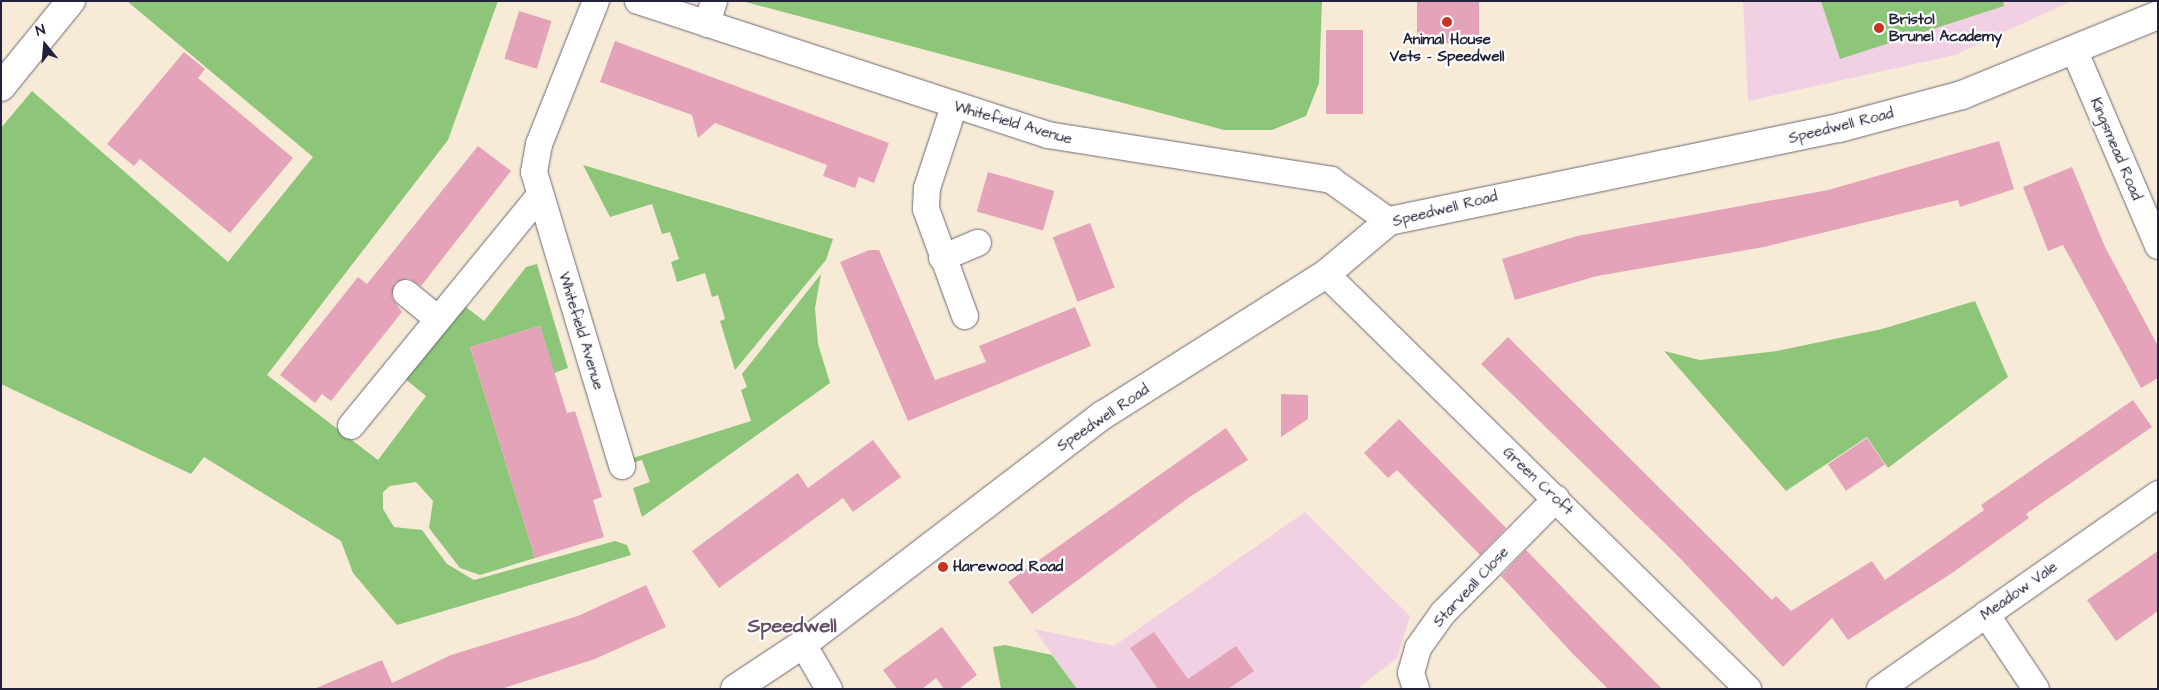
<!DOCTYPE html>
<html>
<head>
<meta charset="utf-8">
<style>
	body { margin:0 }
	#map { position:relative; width:2159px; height:690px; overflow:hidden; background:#f7ebd8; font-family:"Architects Daughter",sans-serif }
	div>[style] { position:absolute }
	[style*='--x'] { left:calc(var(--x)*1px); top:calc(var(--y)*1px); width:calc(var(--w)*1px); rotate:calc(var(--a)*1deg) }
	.built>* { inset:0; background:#f1d0e3 }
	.green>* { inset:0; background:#8dc579 }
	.building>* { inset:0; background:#e4a3b9; transform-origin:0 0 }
	.roads { filter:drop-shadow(0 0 1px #6d6872) drop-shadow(0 0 1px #6d6872) }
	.street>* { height:26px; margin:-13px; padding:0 13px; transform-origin:13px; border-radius:13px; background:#fff }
	.secondary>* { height:28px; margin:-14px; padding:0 14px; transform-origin:14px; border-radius:14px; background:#fff }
	.dots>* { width:14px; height:14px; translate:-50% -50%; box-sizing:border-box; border:2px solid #fff; border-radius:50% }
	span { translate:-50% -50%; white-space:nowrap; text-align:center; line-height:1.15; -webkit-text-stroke:4.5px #fff; paint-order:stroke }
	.poi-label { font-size:15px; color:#22223b; font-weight:700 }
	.left { translate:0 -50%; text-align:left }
	.street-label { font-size:15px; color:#22223b }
	.district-label { font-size:20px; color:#664f67; font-weight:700 }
	.frame { position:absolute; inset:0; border:2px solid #22223b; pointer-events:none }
	.north { position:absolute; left:20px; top:20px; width:50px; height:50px; -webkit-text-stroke:4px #fff; paint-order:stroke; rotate:343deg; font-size:14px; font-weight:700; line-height:20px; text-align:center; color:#22223b }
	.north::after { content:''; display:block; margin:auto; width:18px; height:22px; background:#22223b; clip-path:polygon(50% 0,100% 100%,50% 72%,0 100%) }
</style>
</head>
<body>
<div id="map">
	<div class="built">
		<i style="clip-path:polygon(1743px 1px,2071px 1px,1955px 55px,1748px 101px)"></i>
		<i style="clip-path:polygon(1305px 512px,1410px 616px,1397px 658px,1357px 689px,1077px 689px,1034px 629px,1114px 646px)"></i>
	</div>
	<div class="green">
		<i style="clip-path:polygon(127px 1px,498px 1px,448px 140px,267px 375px,378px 460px,426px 396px,404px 378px,462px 304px,484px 321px,526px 267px,537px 264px,568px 368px,554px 373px,540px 326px,470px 347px,535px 558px,480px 575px,460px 568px,429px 528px,433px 501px,416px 482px,390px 486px,383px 492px,383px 509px,394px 527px,422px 530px,447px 564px,474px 580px,615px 541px,627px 545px,631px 555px,397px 625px,353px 573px,341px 541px,204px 457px,191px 474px,1px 384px,1px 128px,32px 91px,228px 262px,313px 157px)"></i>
		<i style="clip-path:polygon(742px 1px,1322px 1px,1319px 83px,1306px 116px,1272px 130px,1224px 130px)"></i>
		<i style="clip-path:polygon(1821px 1px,2003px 1px,2004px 6px,1840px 59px)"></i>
		<i style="clip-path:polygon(583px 165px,833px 239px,826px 260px,735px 370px,720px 321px,725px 319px,718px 295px,712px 297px,705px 273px,677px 282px,671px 262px,679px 259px,670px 232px,662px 234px,652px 204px,610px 217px)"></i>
		<i style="clip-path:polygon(821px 274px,815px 308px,818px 344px,830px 383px,642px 517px,633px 488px,650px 482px,642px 460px,626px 465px,633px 458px,751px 421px,741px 390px,747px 387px,742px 374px)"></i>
		<i style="clip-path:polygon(1975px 301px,2008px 377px,1888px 468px,1867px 437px,1786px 491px,1664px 351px,1700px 360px,1777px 351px,1882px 329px)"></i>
		<i style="clip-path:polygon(1005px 645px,1052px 655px,1077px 689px,1001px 689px,993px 647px)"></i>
	</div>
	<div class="building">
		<i style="left:1417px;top:1px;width:62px;height:42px"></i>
		<i style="left:519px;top:11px;width:34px;height:50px;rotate:17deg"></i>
		<i style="left:1326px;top:30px;width:37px;height:84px"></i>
		<i style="clip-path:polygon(615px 41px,889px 143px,874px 183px,859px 177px,855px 188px,823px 176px,827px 165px,715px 123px,698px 138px,692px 115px,600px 82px)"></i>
		<i style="clip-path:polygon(184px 52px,205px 69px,198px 78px,293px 158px,230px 233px,140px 159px,134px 166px,107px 144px)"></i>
		<i style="clip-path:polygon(1999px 141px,2014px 189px,1960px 207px,1958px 200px,1764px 247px,1597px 276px,1515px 300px,1502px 259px,1577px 236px,1828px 190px)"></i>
		<i style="clip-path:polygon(478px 146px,511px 171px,421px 286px,408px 278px,395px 283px,392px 298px,402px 312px,331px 401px,322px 394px,315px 403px,280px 375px,358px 277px,367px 284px)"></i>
		<i style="clip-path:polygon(2072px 167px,2105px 247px,2158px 346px,2158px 378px,2141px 388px,2063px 245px,2048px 251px,2023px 187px)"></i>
		<i style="left:988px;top:172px;width:69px;height:41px;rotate:16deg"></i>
		<i style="left:1090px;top:223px;width:69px;height:40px;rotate:69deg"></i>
		<i style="clip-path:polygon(869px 250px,879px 250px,935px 380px,986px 362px,979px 346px,1075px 307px,1091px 346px,908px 421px,840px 262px)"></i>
		<i style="clip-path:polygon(540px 326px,567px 413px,575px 411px,602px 497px,593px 500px,604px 537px,535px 558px,470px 347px)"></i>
		<i style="clip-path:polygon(1508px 337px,1772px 600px,1776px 596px,1791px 611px,1872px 561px,1885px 580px,1984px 510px,1981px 505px,2133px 400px,2152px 427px,2026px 514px,2029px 518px,1952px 573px,1848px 640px,1832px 618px,1783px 667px,1675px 553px,1481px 364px)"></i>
		<i style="clip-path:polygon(1281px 394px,1308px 395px,1308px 419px,1281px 437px)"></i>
		<i style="clip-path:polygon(1399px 419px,1506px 528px,1480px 555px,1397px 470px,1388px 478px,1364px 453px)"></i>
		<i style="clip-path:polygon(1226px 428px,1248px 460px,1191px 496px,1032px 614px,1008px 582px)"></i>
		<i style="left:1867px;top:438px;width:32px;height:47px;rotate:56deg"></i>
		<i style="clip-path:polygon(873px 440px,901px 477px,853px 512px,843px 498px,719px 588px,692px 551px,798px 473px,808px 488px)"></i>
		<i style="clip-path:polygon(1526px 550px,1592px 618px,1662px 689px,1608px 689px,1573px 654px,1501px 576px)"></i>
		<i style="clip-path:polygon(2158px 551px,2158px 611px,2116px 641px,2087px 600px)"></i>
		<i style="clip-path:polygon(646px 585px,666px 627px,595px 659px,501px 689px,314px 689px,382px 660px,392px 683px,451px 655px,578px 616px)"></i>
		<i style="clip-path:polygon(942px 627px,977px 675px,959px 689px,944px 689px,936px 678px,922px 689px,897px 689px,883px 670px)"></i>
		<i style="clip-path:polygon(1154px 632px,1188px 679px,1236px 646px,1254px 671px,1228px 689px,1158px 689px,1130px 648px)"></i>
	</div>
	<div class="roads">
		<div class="street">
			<i style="--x:596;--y:1;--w:154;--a:111.7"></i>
			<i style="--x:539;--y:144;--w:28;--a:100"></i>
			<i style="--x:534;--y:172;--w:307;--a:73.3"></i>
			<i style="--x:638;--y:1;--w:431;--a:18.1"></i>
			<i style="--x:1048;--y:135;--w:287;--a:9"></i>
			<i style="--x:1331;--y:180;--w:71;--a:35.3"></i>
			<i style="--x:707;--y:24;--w:24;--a:-73"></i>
			<i style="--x:2075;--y:52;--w:211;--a:66.8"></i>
			<i style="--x:954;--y:106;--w:86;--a:108.2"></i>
			<i style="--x:927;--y:188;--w:21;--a:93"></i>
			<i style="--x:926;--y:209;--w:114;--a:70"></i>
			<i style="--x:942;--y:258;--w:39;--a:-23"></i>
			<i style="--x:1326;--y:274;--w:592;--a:44.52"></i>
			<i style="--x:406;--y:293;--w:41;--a:39.1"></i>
			<i style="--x:351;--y:426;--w:298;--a:-50.7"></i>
			<i style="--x:1986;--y:614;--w:90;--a:56.3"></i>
			<i style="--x:803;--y:644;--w:52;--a:60"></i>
			<i style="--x:1416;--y:689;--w:17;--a:-107"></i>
			<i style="--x:1411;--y:673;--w:26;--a:-74"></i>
			<i style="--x:1418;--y:648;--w:43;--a:-54.5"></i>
			<i style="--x:1443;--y:613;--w:161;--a:-45.3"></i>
			<i style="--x:1880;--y:689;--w:340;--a:-35"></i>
		</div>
		<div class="secondary">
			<i style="--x:1;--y:87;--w:111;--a:-50.9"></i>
			<i style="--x:735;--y:689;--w:82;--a:-33.5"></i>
			<i style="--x:803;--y:644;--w:377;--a:-37.4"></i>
			<i style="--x:1103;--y:415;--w:264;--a:-32.3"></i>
			<i style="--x:1326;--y:274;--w:82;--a:-40.1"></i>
			<i style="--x:1389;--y:221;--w:460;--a:-11.7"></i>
			<i style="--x:1839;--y:128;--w:127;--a:-15"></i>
			<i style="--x:1962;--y:95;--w:212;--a:-22.2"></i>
		</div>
	</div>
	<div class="dots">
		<i style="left:1447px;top:22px;background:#c8321e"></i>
		<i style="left:1879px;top:28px;background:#c8321e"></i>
		<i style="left:943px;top:567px;background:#c8321e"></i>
	</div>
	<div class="poi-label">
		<span class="left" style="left:1889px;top:28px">Bristol<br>Brunel Academy</span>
		<span style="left:1447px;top:48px">Animal House<br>Vets - Speedwell</span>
		<span class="left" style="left:953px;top:567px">Harewood Road</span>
	</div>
	<div class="street-label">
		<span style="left:1013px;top:123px;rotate:16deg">Whitefield Avenue</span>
		<span style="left:1841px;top:126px;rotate:-14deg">Speedwell Road</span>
		<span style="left:2116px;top:149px;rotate:67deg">Kingsmead Road</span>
		<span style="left:1445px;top:209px;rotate:-14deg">Speedwell Road</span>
		<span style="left:581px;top:331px;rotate:73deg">Whitefield Avenue</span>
		<span style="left:1103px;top:418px;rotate:-34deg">Speedwell Road</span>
		<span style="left:1538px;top:481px;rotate:44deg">Green Croft</span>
		<span style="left:1471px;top:587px;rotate:-47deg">Starveall Close</span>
		<span style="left:2019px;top:591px;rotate:-35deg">Meadow Vale</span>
	</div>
	<div class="district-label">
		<span style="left:792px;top:626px">Speedwell</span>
	</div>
	<div class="frame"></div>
	<div class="north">N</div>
</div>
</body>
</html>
